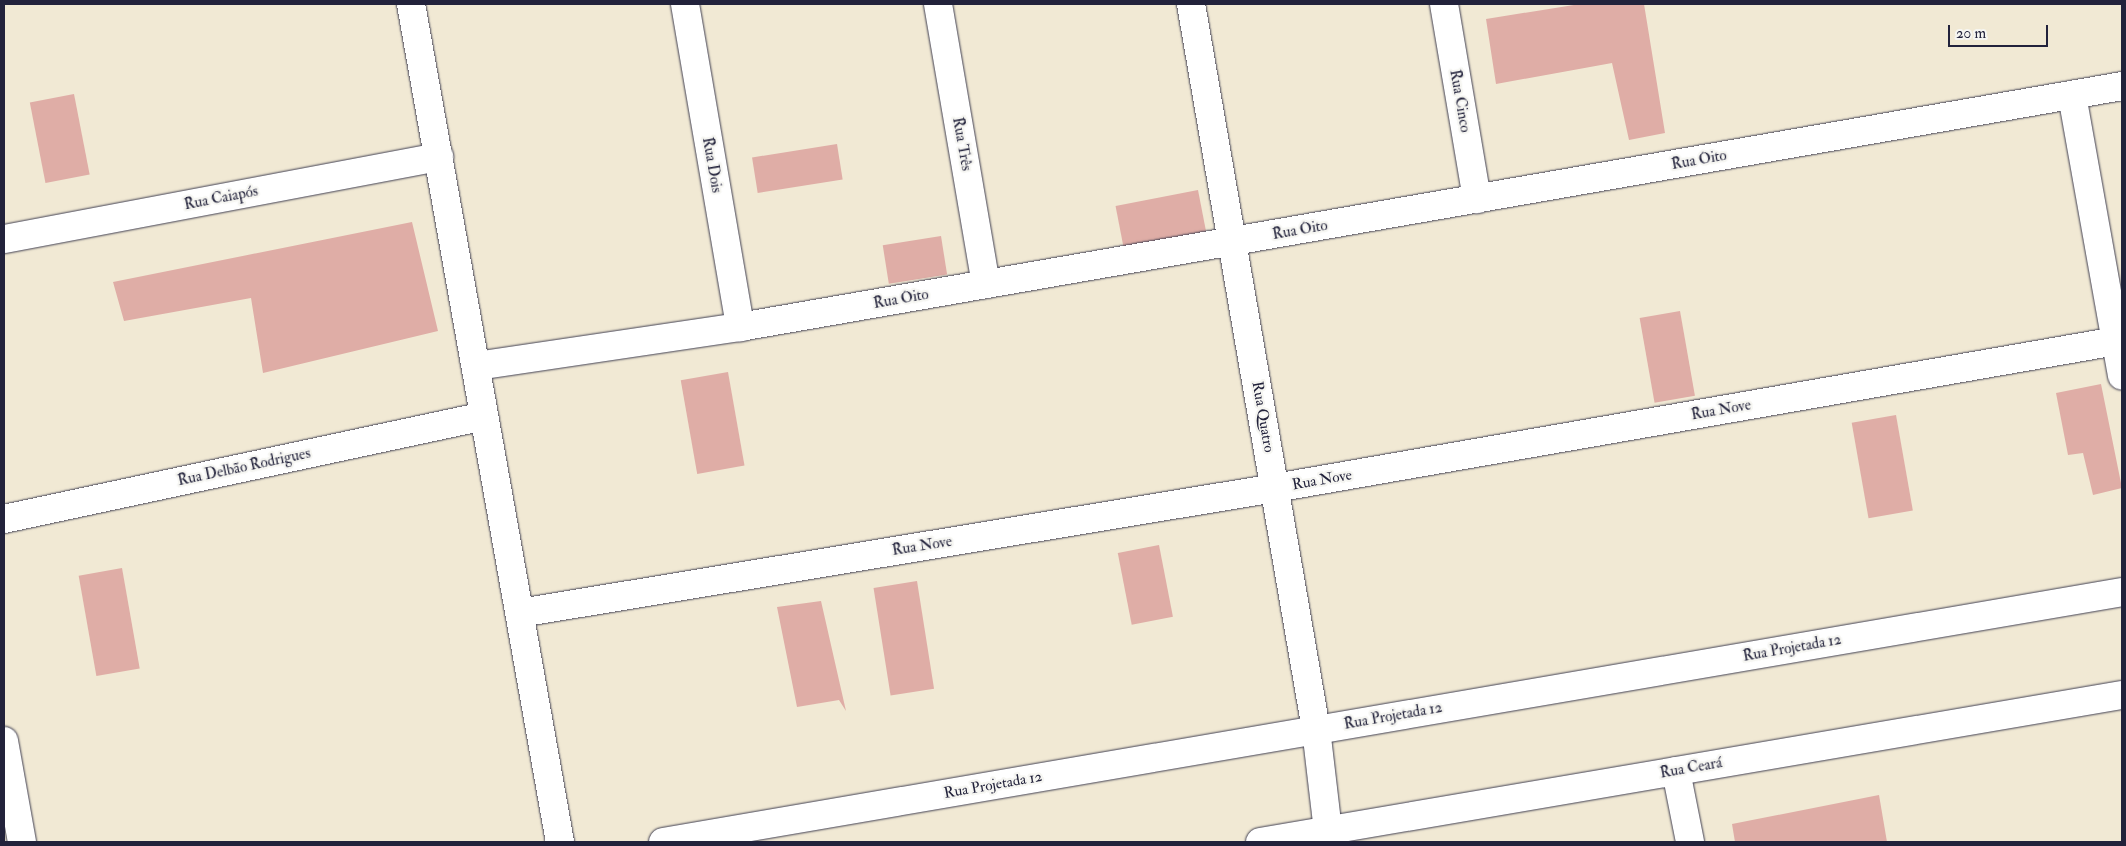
<!DOCTYPE html>
<html>
<head>
<meta charset="utf-8">
<style>
	body { margin:0 }
	#map { position:relative; width:2126px; height:846px; overflow:hidden; background:#f1e9d4; font-family:"IM FELL Double Pica",serif }
	div>[style] { position:absolute }
	[style*='--x'] { left:calc(var(--x)*1px); top:calc(var(--y)*1px); width:calc(var(--w)*1px); rotate:calc(var(--a)*1deg) }
	.building>* { inset:0; background:#dfada6; transform-origin:0 0 }
	.roads { filter:drop-shadow(0 0 1px #414052) drop-shadow(0 0 1px #414052) }
	.minor>* { height:28px; margin:-14px; padding:0 14px; transform-origin:14px; border-radius:14px; background:#fff }
	span { translate:-50% -50%; white-space:nowrap; text-align:center; line-height:1.15; -webkit-text-stroke:4.5px #f6f6f2; paint-order:stroke }
	.street-label { font-size:15px; color:#22223b }
	.frame { position:absolute; inset:0; border:5px solid #22223b; pointer-events:none }
	.scale { position:absolute; left:1948px; top:25px; width:100px; height:22px; box-sizing:border-box; border:2px solid #22223b; border-top:0; padding-left:6px; font-size:15px; line-height:18px; white-space:nowrap; color:#22223b; -webkit-text-stroke:4px #f6f6f2; paint-order:stroke }
</style>
</head>
<body>
<div id="map">
	<div class="building">
		<i style="clip-path:polygon(1580px 4px,1644px 4px,1665px 133px,1629px 140px,1612px 63px,1496px 84px,1486px 19px)"></i>
		<i style="left:74px;top:94px;width:82px;height:45px;rotate:79deg"></i>
		<i style="left:837px;top:144px;width:36px;height:86px;rotate:81deg"></i>
		<i style="left:1198px;top:190px;width:42px;height:84px;rotate:79deg"></i>
		<i style="clip-path:polygon(412px 222px,438px 331px,263px 373px,251px 298px,124px 321px,113px 282px)"></i>
		<i style="left:941px;top:236px;width:39px;height:59px;rotate:81deg"></i>
		<i style="left:1680px;top:311px;width:86px;height:41px;rotate:80deg"></i>
		<i style="left:728px;top:372px;width:95px;height:48px;rotate:80deg"></i>
		<i style="clip-path:polygon(2101px 384px,2122px 488px,2093px 495px,2083px 453px,2068px 455px,2056px 393px)"></i>
		<i style="left:1896px;top:415px;width:97px;height:45px;rotate:80deg"></i>
		<i style="left:1159px;top:545px;width:73px;height:42px;rotate:79deg"></i>
		<i style="left:122px;top:568px;width:102px;height:44px;rotate:80deg"></i>
		<i style="left:917px;top:581px;width:109px;height:44px;rotate:81deg"></i>
		<i style="clip-path:polygon(821px 601px,846px 711px,839px 700px,797px 707px,777px 607px)"></i>
		<i style="clip-path:polygon(1879px 795px,1887px 842px,1735px 842px,1732px 824px)"></i>
	</div>
	<div class="roads">
		<div class="minor">
			<i style="--x:411;--y:4;--w:851;--a:79.92"></i>
			<i style="--x:685;--y:4;--w:328;--a:80.3"></i>
			<i style="--x:938;--y:4;--w:284;--a:80.3"></i>
			<i style="--x:1191;--y:4;--w:736;--a:80.22"></i>
			<i style="--x:1316;--y:729;--w:103;--a:83.3"></i>
			<i style="--x:1444;--y:4;--w:198;--a:80.4"></i>
			<i style="--x:2072;--y:95;--w:285;--a:79.9"></i>
			<i style="--x:4;--y:239;--w:443;--a:-10.7"></i>
			<i style="--x:476;--y:366;--w:267;--a:-8.4"></i>
			<i style="--x:740;--y:327;--w:1403;--a:-9.89"></i>
			<i style="--x:4;--y:519;--w:491;--a:-12.1"></i>
			<i style="--x:520;--y:613;--w:765;--a:-9.4"></i>
			<i style="--x:1275;--y:488;--w:860;--a:-9.91"></i>
			<i style="--x:4;--y:741;--w:103;--a:79.9"></i>
			<i style="--x:1676;--y:771;--w:72;--a:78.8"></i>
			<i style="--x:663;--y:842;--w:1480;--a:-9.72"></i>
			<i style="--x:1260;--y:842;--w:874;--a:-9.68"></i>
		</div>
	</div>
	<div class="street-label">
		<span style="left:1460px;top:101px;rotate:80deg">Rua Cinco</span>
		<span style="left:962px;top:144px;rotate:80deg">Rua Três</span>
		<span style="left:1699px;top:160px;rotate:-10deg">Rua Oito</span>
		<span style="left:712px;top:165px;rotate:80deg">Rua Dois</span>
		<span style="left:221px;top:198px;rotate:-11deg">Rua Caiapós</span>
		<span style="left:1300px;top:230px;rotate:-10deg">Rua Oito</span>
		<span style="left:901px;top:299px;rotate:-10deg">Rua Oito</span>
		<span style="left:1721px;top:410px;rotate:-10deg">Rua Nove</span>
		<span style="left:1263px;top:417px;rotate:80deg">Rua Quatro</span>
		<span style="left:244px;top:467px;rotate:-12deg">Rua Delbão Rodrigues</span>
		<span style="left:1322px;top:480px;rotate:-10deg">Rua Nove</span>
		<span style="left:922px;top:546px;rotate:-9deg">Rua Nove</span>
		<span style="left:1792px;top:648px;rotate:-10deg">Rua Projetada 12</span>
		<span style="left:1393px;top:716px;rotate:-10deg">Rua Projetada 12</span>
		<span style="left:1691px;top:768px;rotate:-10deg">Rua Ceará</span>
		<span style="left:993px;top:785px;rotate:-10deg">Rua Projetada 12</span>
	</div>
	<div class="frame"></div>
	<div class="scale">20 m</div>
</div>
</body>
</html>
